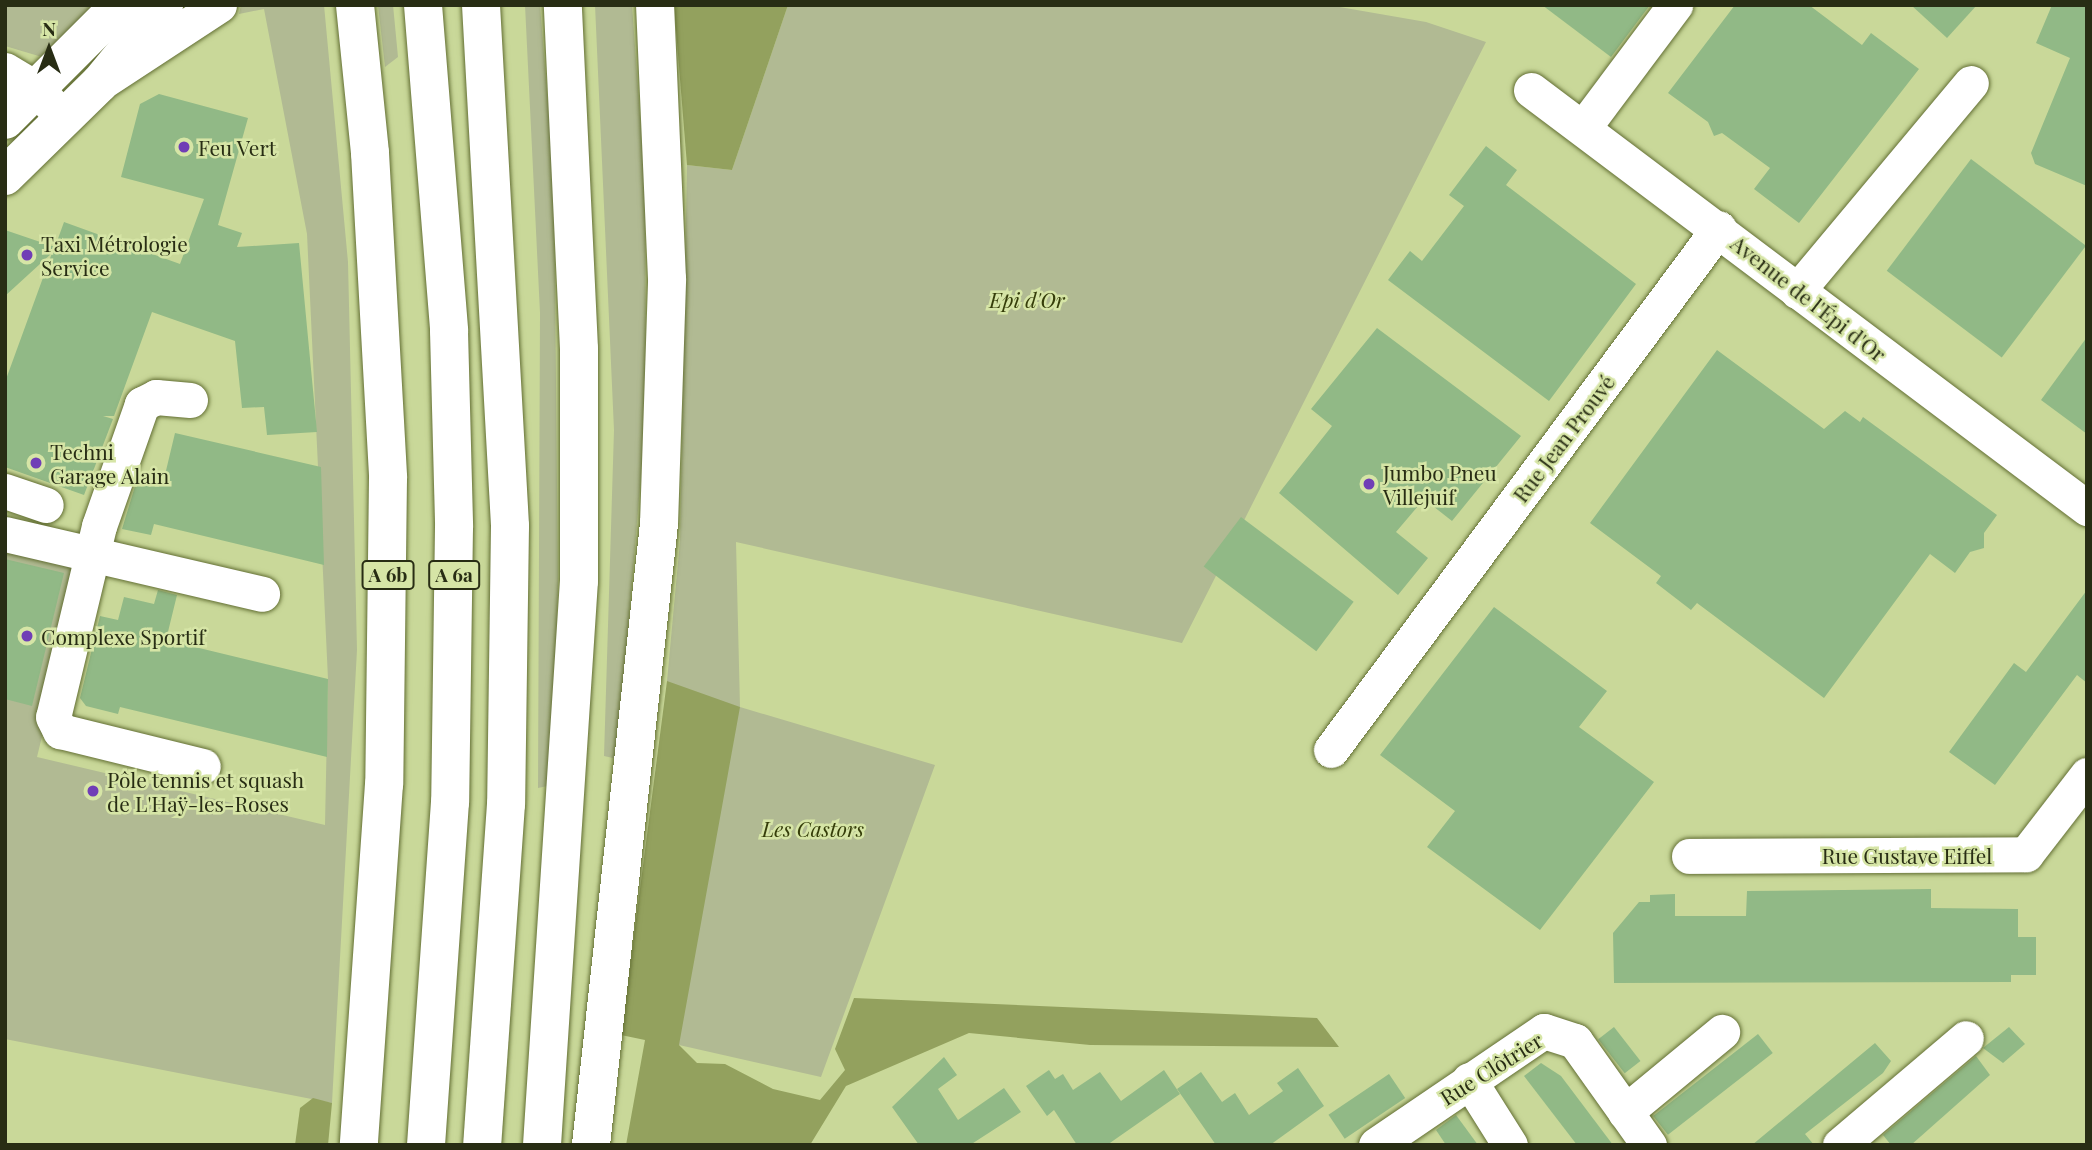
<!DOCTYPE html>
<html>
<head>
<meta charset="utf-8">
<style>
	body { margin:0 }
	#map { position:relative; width:2092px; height:1150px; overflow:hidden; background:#c9d899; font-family:"Playfair Display",serif }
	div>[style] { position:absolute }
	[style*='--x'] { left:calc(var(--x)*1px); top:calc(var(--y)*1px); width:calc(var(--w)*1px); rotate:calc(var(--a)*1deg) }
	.green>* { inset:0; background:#b1ba93 }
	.forest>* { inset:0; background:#93a15e }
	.building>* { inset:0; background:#91b986; transform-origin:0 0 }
	.roads { filter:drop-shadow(0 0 2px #636f34) drop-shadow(0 0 2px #636f34) }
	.minor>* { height:35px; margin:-17.5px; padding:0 17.5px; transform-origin:17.5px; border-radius:17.5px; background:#fff }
	.major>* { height:38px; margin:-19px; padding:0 19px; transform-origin:19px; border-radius:19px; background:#fff }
	.highway>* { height:38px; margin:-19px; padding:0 19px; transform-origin:19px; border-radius:19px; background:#fff }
	.dots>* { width:19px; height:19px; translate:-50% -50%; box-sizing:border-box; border:4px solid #d6e5a6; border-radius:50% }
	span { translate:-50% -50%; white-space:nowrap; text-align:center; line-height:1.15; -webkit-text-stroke:5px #d6e5a6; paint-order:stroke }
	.shield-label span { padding:2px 5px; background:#d6e5a6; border:2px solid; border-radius:5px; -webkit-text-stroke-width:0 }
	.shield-label { font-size:19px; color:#282d14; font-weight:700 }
	.poi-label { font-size:21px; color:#282d14 }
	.left { translate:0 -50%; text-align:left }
	.street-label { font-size:21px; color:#282d14 }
	.park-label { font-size:21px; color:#353d09; font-style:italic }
	.frame { position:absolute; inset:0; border:7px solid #282d14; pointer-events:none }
	.north { position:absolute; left:14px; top:14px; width:70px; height:70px; -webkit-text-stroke:5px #d6e5a6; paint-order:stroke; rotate:0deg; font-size:19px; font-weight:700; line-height:28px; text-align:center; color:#282d14 }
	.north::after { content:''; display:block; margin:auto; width:24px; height:32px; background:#282d14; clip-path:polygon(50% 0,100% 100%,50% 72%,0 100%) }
</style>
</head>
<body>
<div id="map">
	<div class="green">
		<i style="clip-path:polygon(5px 5px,96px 5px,42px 57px,5px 46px)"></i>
		<i style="clip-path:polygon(241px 5px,324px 5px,348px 262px,357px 650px,332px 1103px,5px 1039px,5px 538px,86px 555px,37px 757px,325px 825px,328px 679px,307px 234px,264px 9px,239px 14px)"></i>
		<i style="clip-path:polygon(378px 5px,393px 5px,398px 57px,385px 67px)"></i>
		<i style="clip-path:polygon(525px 5px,540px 5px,554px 181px,558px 585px,552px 785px,538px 788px,540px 313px)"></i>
		<i style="clip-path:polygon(595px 5px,632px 5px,645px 187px,646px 416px,617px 759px,604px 756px,614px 430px)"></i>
		<i style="clip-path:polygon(788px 5px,1328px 5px,1426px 22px,1486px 42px,1182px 643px,736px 542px,740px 707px,935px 765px,821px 1077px,679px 1045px,667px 681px,680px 541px,687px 165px,732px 170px)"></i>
	</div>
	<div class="forest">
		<i style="clip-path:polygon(674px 5px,788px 5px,732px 170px,687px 165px)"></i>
		<i style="clip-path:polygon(667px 681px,740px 707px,679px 1045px,697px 1063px,725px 1064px,773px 1089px,820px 1100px,845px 1070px,835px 1049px,854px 998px,1317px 1018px,1339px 1047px,1090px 1045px,969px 1033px,846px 1086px,810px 1145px,626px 1145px,645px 1040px,621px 1035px)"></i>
		<i style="clip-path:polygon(313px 1098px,332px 1103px,328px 1145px,295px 1145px,300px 1108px)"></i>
	</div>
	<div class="building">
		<i style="clip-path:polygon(1542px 5px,1650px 5px,1611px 57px)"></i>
		<i style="clip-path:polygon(1735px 5px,1809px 5px,1862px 45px,1871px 33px,1919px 69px,1799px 223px,1754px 189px,1770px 168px,1722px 133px,1714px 136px,1708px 122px,1668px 93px)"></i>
		<i style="clip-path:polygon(1911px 5px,1977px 5px,1947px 38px)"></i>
		<i style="clip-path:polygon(2052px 5px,2087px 5px,2087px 186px,2035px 164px,2031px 153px,2070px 58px,2036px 43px)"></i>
		<i style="clip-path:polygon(159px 94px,248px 118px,218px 225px,242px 233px,237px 247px,299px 243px,317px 432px,267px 435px,264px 407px,242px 408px,235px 341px,152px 312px,114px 416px,103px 416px,113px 419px,84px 495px,5px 467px,5px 382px,52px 253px,5px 296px,5px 230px,55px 247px,64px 222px,180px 264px,204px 199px,121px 177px,140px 104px)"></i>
		<i style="clip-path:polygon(1486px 146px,1517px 170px,1506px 185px,1636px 284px,1549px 401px,1388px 280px,1410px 251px,1422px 261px,1464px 206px,1449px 195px)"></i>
		<i style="left:1971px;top:159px;width:144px;height:140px;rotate:37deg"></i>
		<i style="clip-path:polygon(1377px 328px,1521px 436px,1452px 521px,1424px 499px,1396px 532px,1428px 558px,1398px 595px,1279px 493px,1332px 426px,1311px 409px)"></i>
		<i style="clip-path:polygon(2087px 337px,2087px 434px,2041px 400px)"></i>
		<i style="clip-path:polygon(1717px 350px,1824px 429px,1845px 411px,1860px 422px,1863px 417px,1997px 515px,1984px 533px,1984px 548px,1970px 552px,1955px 573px,1930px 554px,1824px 698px,1697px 603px,1691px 610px,1656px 583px,1661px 576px,1590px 523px)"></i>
		<i style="clip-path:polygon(175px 433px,321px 467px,324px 565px,154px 524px,151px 535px,122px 529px,139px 473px,164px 479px)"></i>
		<i style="left:1241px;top:517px;width:141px;height:62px;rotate:37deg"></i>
		<i style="clip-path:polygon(5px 559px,64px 573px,32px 706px,5px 699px)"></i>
		<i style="clip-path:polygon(158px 590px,177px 595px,166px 640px,328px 679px,327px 757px,120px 707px,118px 714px,86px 706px,80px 698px,100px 616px,118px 620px,124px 597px,154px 604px)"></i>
		<i style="clip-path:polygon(2087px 590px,2087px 683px,2077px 675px,1995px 785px,1949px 752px,2014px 663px,2026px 672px)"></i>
		<i style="clip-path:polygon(1494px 607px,1607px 691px,1579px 727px,1654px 782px,1540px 930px,1427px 847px,1455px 811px,1380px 755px)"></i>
		<i style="clip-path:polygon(1931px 889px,1931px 908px,2018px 909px,2018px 937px,2036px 937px,2036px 975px,2011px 975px,2011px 982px,1614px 983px,1613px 933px,1639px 902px,1650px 902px,1650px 895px,1675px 894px,1675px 916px,1746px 916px,1747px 891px)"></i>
		<i style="left:1614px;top:1027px;width:43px;height:20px;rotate:52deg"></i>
		<i style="clip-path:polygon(2009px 1027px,2025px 1044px,2003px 1063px,1983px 1048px)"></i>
		<i style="left:1758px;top:1034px;width:24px;height:133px;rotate:52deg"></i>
		<i style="clip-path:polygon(1875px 1043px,1891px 1061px,1883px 1073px,1805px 1134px,1814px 1145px,1752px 1145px)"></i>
		<i style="clip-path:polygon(1976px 1056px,1990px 1075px,1911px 1145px,1891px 1145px,1883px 1135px)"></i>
		<i style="clip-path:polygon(944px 1057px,957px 1075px,938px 1089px,958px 1120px,1004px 1088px,1021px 1112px,970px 1145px,919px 1145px,892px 1107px)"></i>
		<i style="clip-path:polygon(1541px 1063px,1561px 1076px,1613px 1145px,1577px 1145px,1524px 1076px)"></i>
		<i style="clip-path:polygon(1298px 1068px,1324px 1106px,1270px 1145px,1216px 1145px,1177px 1089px,1201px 1072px,1222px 1102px,1235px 1093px,1249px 1115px,1283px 1091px,1277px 1083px)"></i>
		<i style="clip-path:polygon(1049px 1070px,1055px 1079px,1063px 1074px,1073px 1090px,1100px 1072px,1121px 1101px,1164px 1070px,1180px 1094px,1107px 1145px,1077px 1145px,1054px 1110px,1047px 1116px,1026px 1086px)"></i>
		<i style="left:1389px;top:1074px;width:29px;height:73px;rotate:56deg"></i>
		<i style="clip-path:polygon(1456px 1115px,1478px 1145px,1446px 1145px,1436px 1130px)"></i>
	</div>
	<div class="roads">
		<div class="minor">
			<i style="--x:5;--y:70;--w:37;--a:31"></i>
			<i style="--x:37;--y:89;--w:40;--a:48"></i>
			<i style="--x:106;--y:79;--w:135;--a:-33.2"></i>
			<i style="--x:1531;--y:90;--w:696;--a:36.94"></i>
			<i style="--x:1583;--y:128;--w:154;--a:-53.2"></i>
			<i style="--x:1797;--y:291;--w:271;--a:-50.1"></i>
			<i style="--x:190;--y:400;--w:34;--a:-175"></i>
			<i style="--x:156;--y:397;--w:16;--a:153"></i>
			<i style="--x:142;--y:404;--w:129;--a:109.4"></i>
			<i style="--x:99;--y:526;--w:196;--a:103.5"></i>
			<i style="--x:53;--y:717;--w:16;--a:63"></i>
			<i style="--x:60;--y:731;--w:147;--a:13.8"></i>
			<i style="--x:5;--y:491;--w:43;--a:18.9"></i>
			<i style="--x:5;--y:534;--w:264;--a:13.1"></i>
			<i style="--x:1331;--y:750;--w:650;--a:-53.38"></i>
			<i style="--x:1689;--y:856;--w:337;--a:-0.3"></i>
			<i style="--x:2026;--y:854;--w:100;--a:-52.3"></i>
			<i style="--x:1469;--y:1080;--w:77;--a:57.8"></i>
			<i style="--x:1625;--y:1112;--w:126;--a:-39.5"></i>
			<i style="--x:1376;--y:1145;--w:203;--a:-34.2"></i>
			<i style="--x:1544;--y:1031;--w:33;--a:18"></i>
			<i style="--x:1575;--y:1041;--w:128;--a:54.6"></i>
			<i style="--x:1840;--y:1145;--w:165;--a:-40.3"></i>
		</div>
		<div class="major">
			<i style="--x:5;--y:120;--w:163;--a:-45"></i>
			<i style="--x:5;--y:176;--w:133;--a:-44.4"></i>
			<i style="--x:100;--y:83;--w:101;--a:-50.6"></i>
		</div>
		<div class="highway">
			<i style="--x:355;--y:5;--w:149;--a:84.2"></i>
			<i style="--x:370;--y:153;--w:325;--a:86.8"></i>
			<i style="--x:388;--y:478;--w:306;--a:90.7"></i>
			<i style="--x:384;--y:784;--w:362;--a:94"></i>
			<i style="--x:423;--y:5;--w:327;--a:85.4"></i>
			<i style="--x:449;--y:331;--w:196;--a:88.5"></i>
			<i style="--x:454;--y:527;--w:275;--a:90.8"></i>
			<i style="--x:450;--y:802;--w:344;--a:94"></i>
			<i style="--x:481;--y:5;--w:522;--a:86.81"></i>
			<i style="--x:510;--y:526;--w:278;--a:90.8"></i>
			<i style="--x:506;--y:804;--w:342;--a:94"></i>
			<i style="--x:542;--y:1145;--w:565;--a:-86.25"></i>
			<i style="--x:579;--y:581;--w:232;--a:-90"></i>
			<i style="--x:579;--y:349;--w:344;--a:-92.7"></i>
			<i style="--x:591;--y:1145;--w:625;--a:-83.75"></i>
			<i style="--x:659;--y:524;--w:245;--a:-88.1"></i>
			<i style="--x:667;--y:279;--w:274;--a:-92.5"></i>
		</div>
	</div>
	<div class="dots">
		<i style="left:184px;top:147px;background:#703eb6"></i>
		<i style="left:27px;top:255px;background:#703eb6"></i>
		<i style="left:36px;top:463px;background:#703eb6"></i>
		<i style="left:1369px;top:484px;background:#703eb6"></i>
		<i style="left:27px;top:636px;background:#703eb6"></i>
		<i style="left:93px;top:791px;background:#703eb6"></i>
	</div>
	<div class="shield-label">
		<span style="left:388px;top:575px">A 6b</span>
		<span style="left:454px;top:575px">A 6a</span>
	</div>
	<div class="poi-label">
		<span class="left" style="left:198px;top:147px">Feu Vert</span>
		<span class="left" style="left:41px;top:255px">Taxi Métrologie<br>Service</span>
		<span class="left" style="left:50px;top:463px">Techni<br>Garage Alain</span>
		<span class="left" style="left:1383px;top:484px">Jumbo Pneu<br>Villejuif</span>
		<span class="left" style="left:41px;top:636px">Complexe Sportif</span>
		<span class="left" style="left:107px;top:791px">Pôle tennis et squash<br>de L'Haÿ-les-Roses</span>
	</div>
	<div class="street-label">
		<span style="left:1809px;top:298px;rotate:38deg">Avenue de l'Épi d'Or</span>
		<span style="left:1563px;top:438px;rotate:-53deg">Rue Jean Prouvé</span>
		<span style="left:1907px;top:855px">Rue Gustave Eiffel</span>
		<span style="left:1491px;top:1068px;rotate:-32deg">Rue Clôtrier</span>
	</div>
	<div class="park-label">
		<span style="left:1027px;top:299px">Epi d'Or</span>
		<span style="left:813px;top:828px">Les Castors</span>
	</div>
	<div class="frame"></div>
	<div class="north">N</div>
</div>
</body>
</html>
